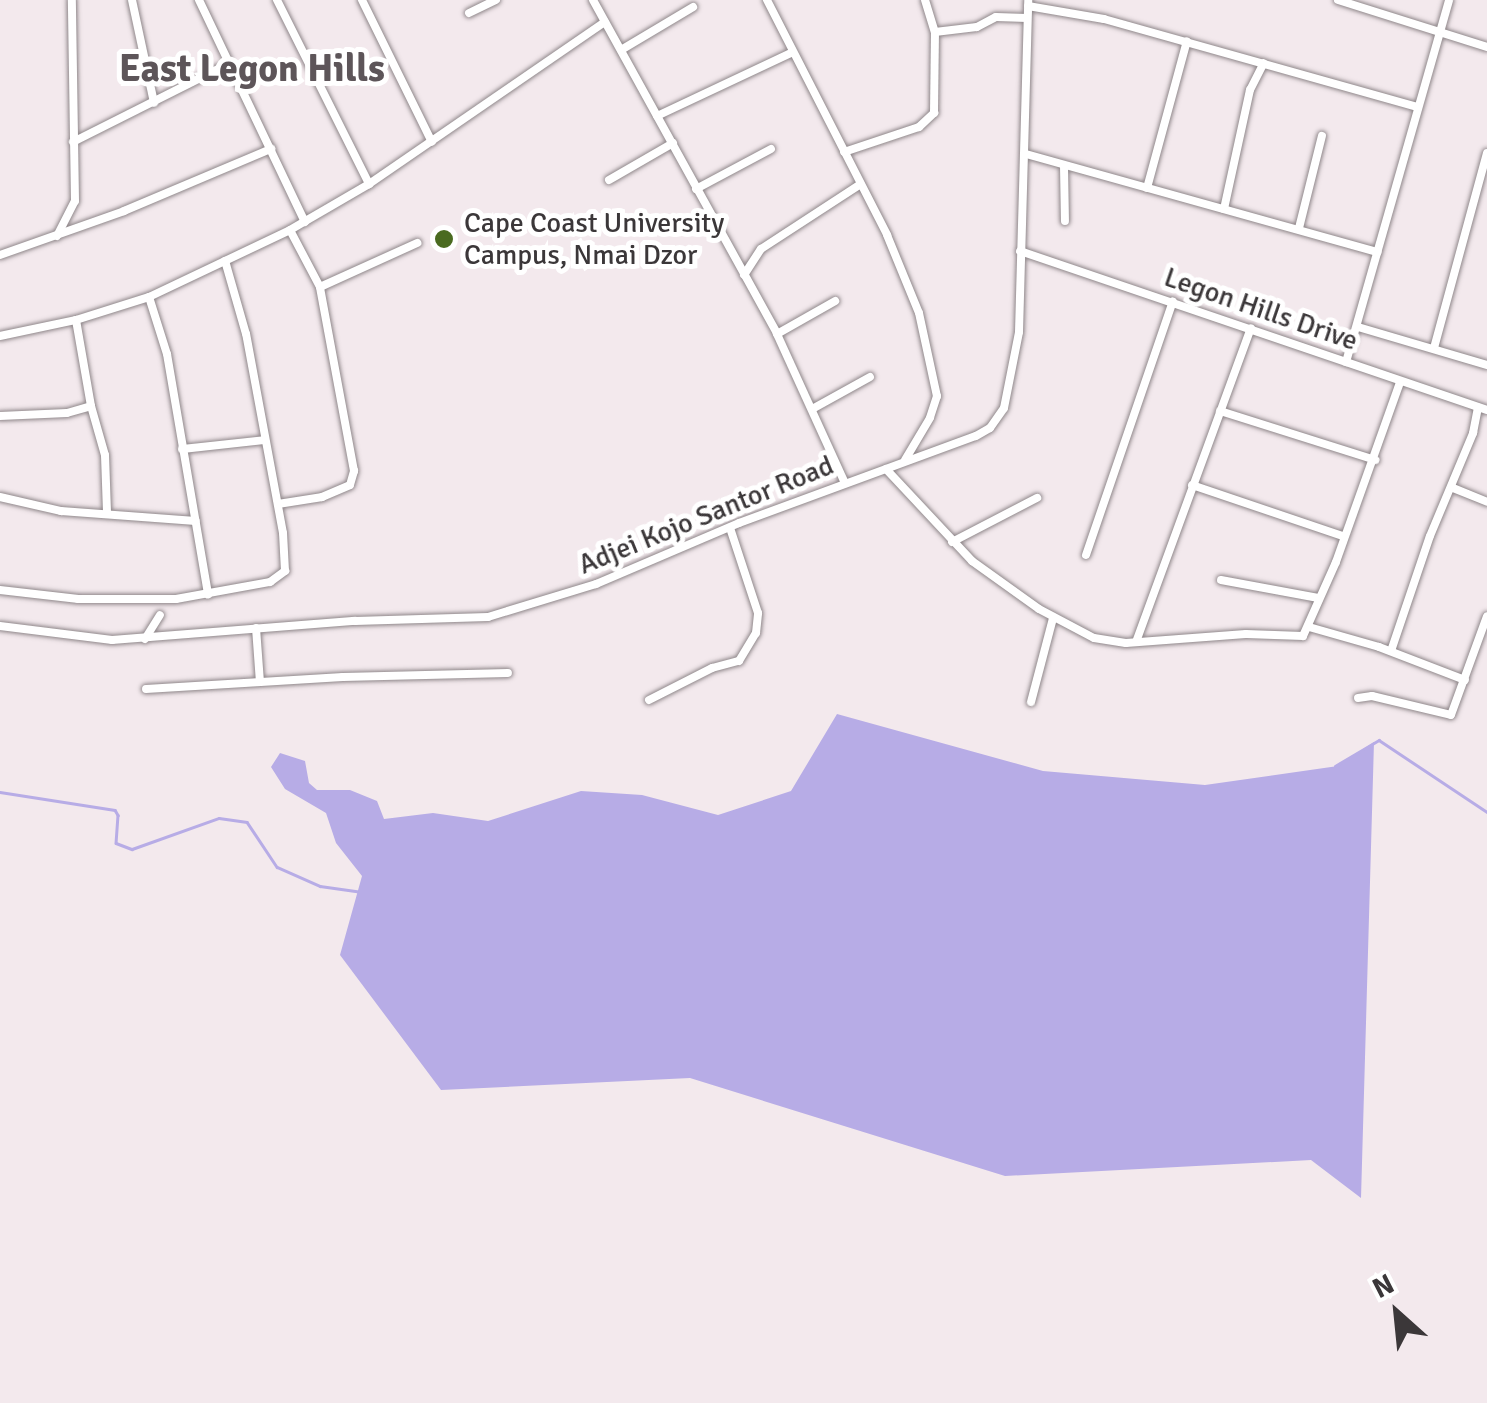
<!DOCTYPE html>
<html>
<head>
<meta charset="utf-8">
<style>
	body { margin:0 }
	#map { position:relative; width:1487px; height:1403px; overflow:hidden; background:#f3e9ed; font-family:Signika,sans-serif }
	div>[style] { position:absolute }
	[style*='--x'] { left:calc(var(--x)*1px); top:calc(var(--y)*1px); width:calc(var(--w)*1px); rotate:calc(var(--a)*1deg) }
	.water>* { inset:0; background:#b7ace6 }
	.stream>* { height:2.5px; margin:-1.25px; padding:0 1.25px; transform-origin:1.25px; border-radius:1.25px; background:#b7ace6 }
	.roads { filter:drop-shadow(0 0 2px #8f878a) drop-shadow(0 0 2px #8f878a) }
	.minor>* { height:8px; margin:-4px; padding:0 4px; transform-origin:4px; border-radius:4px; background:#fff }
	.dots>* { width:28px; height:28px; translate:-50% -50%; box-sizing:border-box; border:5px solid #fff; border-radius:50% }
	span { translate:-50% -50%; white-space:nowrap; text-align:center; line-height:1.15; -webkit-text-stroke:10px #fff; paint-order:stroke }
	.poi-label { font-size:28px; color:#3b3739 }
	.left { translate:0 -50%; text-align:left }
	.street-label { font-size:28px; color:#3b3739 }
	.district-label { font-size:38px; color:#5d5559; font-weight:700 }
	.north { position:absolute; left:1347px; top:1263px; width:100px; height:100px; -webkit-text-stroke:8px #fff; paint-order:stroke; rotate:333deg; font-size:28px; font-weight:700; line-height:40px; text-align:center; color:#3b3739 }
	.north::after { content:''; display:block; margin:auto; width:35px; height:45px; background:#3b3739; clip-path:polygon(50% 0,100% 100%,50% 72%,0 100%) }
</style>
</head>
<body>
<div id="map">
	<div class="water">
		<i style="clip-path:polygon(837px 714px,1043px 771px,1205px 785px,1338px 766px,1374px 742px,1361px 1198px,1311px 1160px,1005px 1176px,690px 1078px,441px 1090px,340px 955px,362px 876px,336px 843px,326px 813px,285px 789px,271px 767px,280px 753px,305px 761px,309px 783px,317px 790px,350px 790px,377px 801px,384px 819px,433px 813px,488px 821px,581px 791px,642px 795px,718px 815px,791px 791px)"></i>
	</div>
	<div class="stream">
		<i style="--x:1335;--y:766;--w:51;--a:-30.6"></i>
		<i style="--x:1379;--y:740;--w:130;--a:33.7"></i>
		<i style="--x:0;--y:792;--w:116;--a:8.9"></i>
		<i style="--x:115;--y:810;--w:6;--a:59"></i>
		<i style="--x:118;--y:815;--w:28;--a:94"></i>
		<i style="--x:116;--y:843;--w:17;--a:21"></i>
		<i style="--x:132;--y:849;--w:92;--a:-19.6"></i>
		<i style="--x:219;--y:818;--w:28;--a:8"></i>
		<i style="--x:247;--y:822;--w:54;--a:56.3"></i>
		<i style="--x:277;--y:867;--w:47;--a:23.8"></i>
		<i style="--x:320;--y:886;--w:37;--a:8"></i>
	</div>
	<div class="roads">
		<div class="minor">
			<i style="--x:132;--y:0;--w:105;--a:77.9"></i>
			<i style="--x:199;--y:0;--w:246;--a:64.5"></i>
			<i style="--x:277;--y:0;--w:206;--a:63.4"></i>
			<i style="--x:362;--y:0;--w:158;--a:63.8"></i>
			<i style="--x:593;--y:0;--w:381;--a:61.1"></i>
			<i style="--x:777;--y:334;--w:164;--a:65.5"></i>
			<i style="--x:767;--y:0;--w:264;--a:62.9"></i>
			<i style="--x:887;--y:235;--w:84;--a:67.7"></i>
			<i style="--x:919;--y:313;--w:85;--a:77.8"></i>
			<i style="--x:937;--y:396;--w:23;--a:108"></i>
			<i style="--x:930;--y:418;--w:49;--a:120.8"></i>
			<i style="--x:925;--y:0;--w:34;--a:73"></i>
			<i style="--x:935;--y:32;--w:42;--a:-6.8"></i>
			<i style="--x:977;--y:27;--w:21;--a:-28"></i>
			<i style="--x:996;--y:17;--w:31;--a:2"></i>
			<i style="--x:1338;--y:0;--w:156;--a:17.5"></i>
			<i style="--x:1028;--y:6;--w:77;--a:9.7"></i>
			<i style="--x:1104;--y:19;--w:326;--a:15.7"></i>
			<i style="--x:469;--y:13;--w:30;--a:-26"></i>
			<i style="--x:621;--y:50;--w:84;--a:-30.8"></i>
			<i style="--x:657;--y:116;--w:150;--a:-25.2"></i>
			<i style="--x:73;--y:142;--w:171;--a:-26.7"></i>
			<i style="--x:844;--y:152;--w:79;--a:-18.4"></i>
			<i style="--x:919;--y:127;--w:21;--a:-43"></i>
			<i style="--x:934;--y:113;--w:81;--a:-89.3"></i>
			<i style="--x:1026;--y:154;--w:365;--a:15.6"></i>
			<i style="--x:1064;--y:166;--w:55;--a:89"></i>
			<i style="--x:609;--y:180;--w:74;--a:-30"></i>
			<i style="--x:1147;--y:188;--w:152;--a:-74.8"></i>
			<i style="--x:696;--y:189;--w:85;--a:-28.1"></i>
			<i style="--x:1224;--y:209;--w:122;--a:-77.7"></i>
			<i style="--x:1250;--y:90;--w:30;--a:-63"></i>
			<i style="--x:1299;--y:228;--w:95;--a:-76"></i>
			<i style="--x:57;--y:236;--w:39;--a:-63"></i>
			<i style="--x:75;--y:201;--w:201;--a:-90.9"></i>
			<i style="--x:1020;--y:251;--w:493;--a:18.8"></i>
			<i style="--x:0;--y:255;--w:132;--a:-19.5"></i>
			<i style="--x:124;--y:211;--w:160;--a:-22.9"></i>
			<i style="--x:744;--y:275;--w:31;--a:-57"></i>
			<i style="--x:761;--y:249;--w:117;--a:-33.1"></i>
			<i style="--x:320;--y:287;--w:107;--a:-24.4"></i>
			<i style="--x:149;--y:297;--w:60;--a:72.5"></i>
			<i style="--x:167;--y:354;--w:244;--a:80.3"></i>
			<i style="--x:76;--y:320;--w:87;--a:80.1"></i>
			<i style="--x:91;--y:406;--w:51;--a:74.1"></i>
			<i style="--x:105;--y:455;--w:58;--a:88"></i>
			<i style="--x:1358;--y:327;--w:134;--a:16.4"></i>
			<i style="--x:777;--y:334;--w:67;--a:-29.6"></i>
			<i style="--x:0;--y:336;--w:78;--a:-11.9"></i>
			<i style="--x:76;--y:320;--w:77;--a:-17.5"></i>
			<i style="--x:149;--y:297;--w:156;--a:-25.4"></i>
			<i style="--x:290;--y:230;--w:91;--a:-30.2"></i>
			<i style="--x:369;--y:184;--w:286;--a:-34.5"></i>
			<i style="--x:1434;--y:348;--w:202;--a:-74.8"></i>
			<i style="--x:1346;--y:362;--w:376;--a:-74.1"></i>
			<i style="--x:814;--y:408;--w:64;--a:-29"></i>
			<i style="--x:1220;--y:411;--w:163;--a:17.5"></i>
			<i style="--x:0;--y:416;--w:67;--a:-2.6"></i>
			<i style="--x:67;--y:413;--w:25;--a:-16"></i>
			<i style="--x:182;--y:449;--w:83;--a:-6.2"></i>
			<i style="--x:886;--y:469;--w:126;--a:46.9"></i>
			<i style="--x:972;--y:561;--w:82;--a:35.6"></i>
			<i style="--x:1039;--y:609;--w:62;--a:27.8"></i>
			<i style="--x:1094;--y:638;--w:32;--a:9"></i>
			<i style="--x:1126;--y:643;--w:120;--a:-4.3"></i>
			<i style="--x:1246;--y:634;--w:57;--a:2"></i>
			<i style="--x:1303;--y:636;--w:81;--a:-66"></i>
			<i style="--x:1336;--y:562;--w:191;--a:-70.4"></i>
			<i style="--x:1192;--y:485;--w:159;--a:18.7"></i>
			<i style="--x:1453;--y:488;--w:37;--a:22"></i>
			<i style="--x:0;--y:497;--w:63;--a:12.9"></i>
			<i style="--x:61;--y:511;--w:135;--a:4.2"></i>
			<i style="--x:278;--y:504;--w:45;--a:-9"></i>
			<i style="--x:322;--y:497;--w:30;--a:-23"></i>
			<i style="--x:350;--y:485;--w:15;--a:-74"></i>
			<i style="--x:354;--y:471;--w:187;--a:-100.5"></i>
			<i style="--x:320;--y:287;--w:64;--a:-117.8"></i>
			<i style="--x:952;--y:542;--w:96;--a:-27.4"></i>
			<i style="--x:1086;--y:555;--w:268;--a:-71.1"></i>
			<i style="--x:1221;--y:580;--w:99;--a:10.5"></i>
			<i style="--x:0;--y:590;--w:79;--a:6.6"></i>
			<i style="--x:78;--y:599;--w:98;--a:0"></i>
			<i style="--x:176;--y:599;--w:96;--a:-10.3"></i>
			<i style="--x:270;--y:582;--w:19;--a:-36"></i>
			<i style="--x:285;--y:571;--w:38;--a:-93"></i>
			<i style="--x:283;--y:533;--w:202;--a:-100.5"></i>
			<i style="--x:246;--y:334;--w:76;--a:-106"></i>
			<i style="--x:0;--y:626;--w:113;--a:7.1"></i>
			<i style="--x:112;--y:640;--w:244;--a:-4.5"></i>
			<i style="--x:355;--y:621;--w:133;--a:-1.7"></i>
			<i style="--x:488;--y:617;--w:113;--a:-17"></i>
			<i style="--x:596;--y:584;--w:155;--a:-23.1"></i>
			<i style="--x:739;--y:523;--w:252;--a:-20.2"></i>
			<i style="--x:976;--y:436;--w:16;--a:-30"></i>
			<i style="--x:990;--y:428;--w:24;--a:-55"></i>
			<i style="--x:1004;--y:408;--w:77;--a:-78.8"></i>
			<i style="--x:1019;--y:332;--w:332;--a:-88.4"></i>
			<i style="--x:1309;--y:627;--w:73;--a:15.9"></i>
			<i style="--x:1379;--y:647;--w:92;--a:21"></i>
			<i style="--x:256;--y:628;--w:54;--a:85.8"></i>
			<i style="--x:145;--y:639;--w:28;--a:-58"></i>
			<i style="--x:1136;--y:642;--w:334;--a:-69.9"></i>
			<i style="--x:1391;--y:651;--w:121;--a:-71.3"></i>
			<i style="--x:1430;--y:536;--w:112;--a:-67.3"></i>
			<i style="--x:1473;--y:433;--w:26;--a:-79"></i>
			<i style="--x:146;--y:689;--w:197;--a:-3.5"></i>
			<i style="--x:343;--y:677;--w:165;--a:-1.4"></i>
			<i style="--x:1358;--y:698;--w:14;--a:-8"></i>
			<i style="--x:1372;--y:696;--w:81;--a:13.5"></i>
			<i style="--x:1451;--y:715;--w:105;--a:-70"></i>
			<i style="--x:649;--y:700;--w:71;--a:-26.9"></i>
			<i style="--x:712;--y:668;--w:28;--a:-15"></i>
			<i style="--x:739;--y:661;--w:33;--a:-59"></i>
			<i style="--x:756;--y:633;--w:20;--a:-84"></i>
			<i style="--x:758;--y:613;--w:89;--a:-108.2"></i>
			<i style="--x:1031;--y:702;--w:87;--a:-75.3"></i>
		</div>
	</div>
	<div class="dots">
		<i style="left:444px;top:239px;background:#4a6a20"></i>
	</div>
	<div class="poi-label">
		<span class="left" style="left:464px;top:239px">Cape Coast University<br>Campus, Nmai Dzor</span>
	</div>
	<div class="street-label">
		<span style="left:1261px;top:309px;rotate:19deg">Legon Hills Drive</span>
		<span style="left:706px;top:515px;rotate:-22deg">Adjei Kojo Santor Road</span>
	</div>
	<div class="district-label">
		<span style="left:252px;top:69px">East Legon Hills</span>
	</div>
	<div class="north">N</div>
</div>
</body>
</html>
